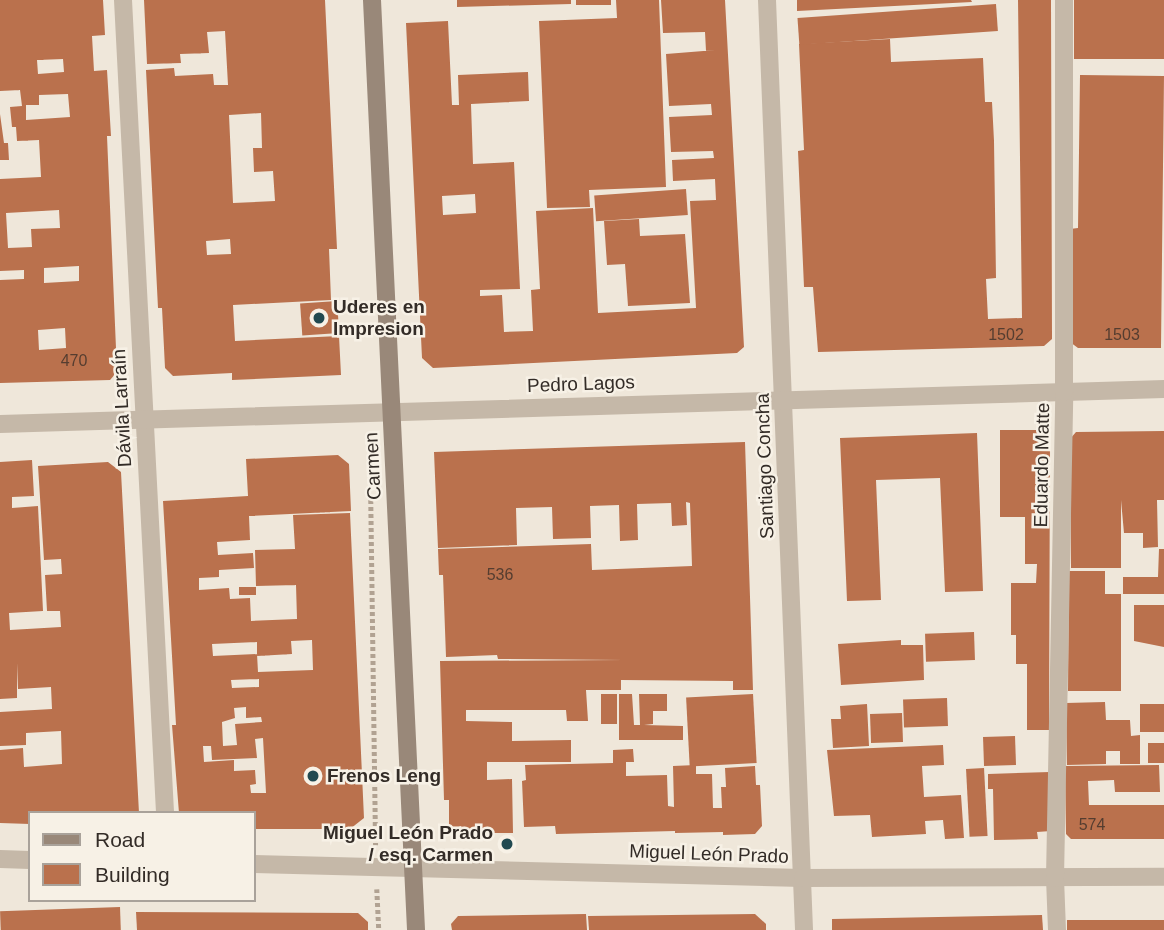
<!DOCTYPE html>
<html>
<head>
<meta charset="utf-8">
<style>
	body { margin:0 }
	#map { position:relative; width:1164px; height:930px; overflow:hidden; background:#efe7da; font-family:Helvetica,sans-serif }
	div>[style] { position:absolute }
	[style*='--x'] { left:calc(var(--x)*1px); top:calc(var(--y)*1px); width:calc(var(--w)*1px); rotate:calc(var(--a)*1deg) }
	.building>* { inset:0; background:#ba714d; transform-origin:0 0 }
	.path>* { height:4.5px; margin-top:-2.25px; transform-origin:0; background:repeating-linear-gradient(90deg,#b1a292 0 3.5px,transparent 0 7px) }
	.minor>* { height:18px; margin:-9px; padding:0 9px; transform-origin:9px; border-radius:9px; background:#c5b8a8 }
	.secondary>* { height:18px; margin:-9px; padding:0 9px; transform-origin:9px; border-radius:9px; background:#998879 }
	.dots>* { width:19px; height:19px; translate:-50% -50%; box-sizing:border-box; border:4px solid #f7f1e6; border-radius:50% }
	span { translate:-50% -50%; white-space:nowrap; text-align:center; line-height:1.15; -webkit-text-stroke:5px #f7f1e6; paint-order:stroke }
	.number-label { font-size:16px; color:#553d30 }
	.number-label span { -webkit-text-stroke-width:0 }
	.poi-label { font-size:19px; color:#332c27; font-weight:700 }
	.left { translate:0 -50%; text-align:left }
	.right { translate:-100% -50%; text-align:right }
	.street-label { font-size:19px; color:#332c27 }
	.legend { position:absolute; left:28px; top:811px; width:228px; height:91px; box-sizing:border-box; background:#f7f1e6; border:2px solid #a9a29a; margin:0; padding:9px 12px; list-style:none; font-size:21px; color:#332c27 }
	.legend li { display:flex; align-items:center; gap:14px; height:35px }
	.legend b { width:35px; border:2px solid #a9a29a }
</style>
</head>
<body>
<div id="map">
	<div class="building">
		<i style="clip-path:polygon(evenodd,0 0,103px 0,105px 35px,92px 36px,94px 71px,107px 70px,111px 136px,107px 136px,117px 372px,110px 380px,0 383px,0 280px,24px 279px,24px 270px,0 271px,0 179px,41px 177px,39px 140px,17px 141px,16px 127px,12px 127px,10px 107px,22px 106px,20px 90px,0 91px,0 0,63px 59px,64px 72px,38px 74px,37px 60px,63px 59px,0 0,68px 94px,70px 117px,26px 120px,26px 105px,39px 105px,39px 95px,68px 94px,0 0,59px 210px,60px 228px,31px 229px,32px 247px,8px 248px,6px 213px,59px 210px,0 0,79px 266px,79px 281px,44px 283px,44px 268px,79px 266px,0 0,65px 328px,66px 348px,39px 350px,38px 330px,65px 328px)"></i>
		<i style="clip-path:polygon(evenodd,144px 0,325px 0,337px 249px,329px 249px,331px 300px,233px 305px,235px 341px,339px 336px,341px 375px,232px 380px,232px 373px,173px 376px,165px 368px,162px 308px,158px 308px,146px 70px,174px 68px,175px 76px,213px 74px,214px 85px,228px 85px,225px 31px,207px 32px,209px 53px,180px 54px,181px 63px,147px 64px,144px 0,261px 113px,262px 148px,253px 148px,254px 172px,273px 171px,275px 201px,233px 203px,229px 115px,261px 113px,144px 0,230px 239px,231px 254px,207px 255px,206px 241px,230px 239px)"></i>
		<i style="clip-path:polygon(457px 0,571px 0,571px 4px,457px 7px)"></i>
		<i style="left:576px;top:0;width:35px;height:5px"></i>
		<i style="clip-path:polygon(616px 0,659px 0,666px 187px,589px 190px,590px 207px,547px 208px,539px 21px,617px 18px)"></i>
		<i style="clip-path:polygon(evenodd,661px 0,725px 0,744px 347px,737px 353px,433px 368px,422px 358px,406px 23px,448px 21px,452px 105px,459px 105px,458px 75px,528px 72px,529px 101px,471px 104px,473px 164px,514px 162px,520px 289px,480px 290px,480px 296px,502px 295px,504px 332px,533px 331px,531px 290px,540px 289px,536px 211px,593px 208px,598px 313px,696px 308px,690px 201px,716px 200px,715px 179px,673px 181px,672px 160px,714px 158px,713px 151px,671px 152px,669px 117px,712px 115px,711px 104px,669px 106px,666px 54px,716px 50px,706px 51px,705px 32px,663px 33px,661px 0,475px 194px,476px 213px,443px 215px,442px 196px,475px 194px)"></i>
		<i style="clip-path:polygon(797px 0,971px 0,972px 2px,797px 11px)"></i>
		<i style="clip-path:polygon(1018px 0,1051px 0,1052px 339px,1044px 346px,818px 352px,813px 287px,804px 287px,798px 151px,804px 150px,799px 44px,890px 39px,891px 62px,983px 58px,985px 102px,992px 102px,994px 141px,996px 278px,986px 279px,988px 319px,1022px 318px)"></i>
		<i style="left:1074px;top:0;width:90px;height:59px"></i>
		<i style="left:996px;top:4px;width:27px;height:199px;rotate:86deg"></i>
		<i style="clip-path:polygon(1080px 75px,1164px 76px,1161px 348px,1078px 348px,1070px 342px,1070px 229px,1078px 228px)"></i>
		<i style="clip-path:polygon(0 114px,4px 143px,8px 143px,9px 160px,0 160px)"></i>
		<i style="left:686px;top:189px;width:26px;height:92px;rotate:86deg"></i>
		<i style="clip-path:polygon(639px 219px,640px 236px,685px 234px,690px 303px,628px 306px,625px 264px,607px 265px,604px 221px)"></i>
		<i style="left:337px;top:301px;width:32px;height:37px;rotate:86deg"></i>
		<i style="clip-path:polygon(1000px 430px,1041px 430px,1050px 438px,1049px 730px,1027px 730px,1027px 664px,1016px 664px,1016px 635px,1011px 635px,1011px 583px,1036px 583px,1037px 564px,1025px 564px,1025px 517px,1000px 517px)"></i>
		<i style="clip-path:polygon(1164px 431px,1164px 500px,1157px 500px,1158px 547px,1143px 548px,1143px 533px,1124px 533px,1121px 500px,1121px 568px,1071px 568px,1070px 439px,1076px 432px)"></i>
		<i style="clip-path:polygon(977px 433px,983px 591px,945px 592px,940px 478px,876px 480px,881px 600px,847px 601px,840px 438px)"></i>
		<i style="clip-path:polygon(745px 442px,753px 690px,733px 690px,733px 681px,621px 680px,621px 690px,586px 690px,588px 721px,567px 721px,566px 710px,466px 710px,466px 721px,512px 722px,512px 741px,571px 740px,571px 762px,487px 762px,487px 780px,512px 779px,513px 833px,458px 833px,449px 825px,449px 800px,444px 800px,440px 661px,624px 660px,498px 659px,497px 655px,446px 657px,443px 575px,439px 575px,438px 549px,591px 544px,592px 570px,692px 566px,690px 503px,686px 502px,687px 525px,672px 526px,671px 503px,637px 504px,638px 540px,620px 541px,619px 505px,590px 506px,591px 538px,553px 539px,552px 507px,516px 508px,517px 545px,438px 548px,434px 452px)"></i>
		<i style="clip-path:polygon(evenodd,338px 455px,349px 464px,351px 511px,249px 516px,250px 540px,217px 542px,218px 555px,253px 553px,254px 568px,219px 570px,219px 577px,199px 578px,199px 590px,229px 588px,230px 599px,250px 598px,251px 621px,297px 619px,296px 585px,256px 586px,255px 550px,295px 549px,293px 515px,350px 513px,364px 818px,350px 829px,254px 829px,254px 813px,179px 813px,172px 725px,176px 725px,163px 501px,248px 496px,246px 459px,338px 455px,312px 640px,313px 670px,258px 672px,257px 654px,213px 656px,212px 644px,257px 642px,257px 656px,292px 654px,291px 641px,312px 640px,338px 455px,259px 679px,259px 687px,232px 688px,231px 680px,259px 679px,338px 455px,246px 707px,246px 718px,261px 717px,262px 722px,235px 724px,237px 745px,223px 746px,222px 722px,235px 718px,234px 708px,246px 707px,338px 455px,263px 738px,266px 793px,251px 793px,250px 785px,256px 784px,255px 770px,234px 771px,234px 760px,204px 762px,203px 746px,211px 746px,212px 760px,257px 758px,255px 739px,263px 738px)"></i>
		<i style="clip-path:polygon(32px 460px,34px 496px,12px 497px,12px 508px,38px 506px,43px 611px,9px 613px,10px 630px,61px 627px,60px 611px,47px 611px,45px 575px,62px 574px,61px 559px,44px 560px,38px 466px,108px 462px,121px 472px,139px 813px,30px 813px,30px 824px,0 823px,0 750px,23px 748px,24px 767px,62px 764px,61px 731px,26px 733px,26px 745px,0 746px,0 712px,52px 709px,51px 687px,18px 689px,17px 663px,17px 698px,0 699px,0 462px)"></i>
		<i style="clip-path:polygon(1159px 549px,1164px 549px,1164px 594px,1123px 594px,1123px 577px,1158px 577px)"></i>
		<i style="clip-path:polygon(1069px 571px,1105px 571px,1105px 594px,1121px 594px,1121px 691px,1068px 691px)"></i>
		<i style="left:256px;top:587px;width:8px;height:17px;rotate:90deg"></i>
		<i style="clip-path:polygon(1134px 605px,1164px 605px,1164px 647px,1134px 641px)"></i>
		<i style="left:974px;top:632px;width:28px;height:49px;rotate:88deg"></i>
		<i style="clip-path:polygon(901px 640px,901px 645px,923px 645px,924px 680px,841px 685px,838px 644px)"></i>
		<i style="left:601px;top:694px;width:16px;height:30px"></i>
		<i style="clip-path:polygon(619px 694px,632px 694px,634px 725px,640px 725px,639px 694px,667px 694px,667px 711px,653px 711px,653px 724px,644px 725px,683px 726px,683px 740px,619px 740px)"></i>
		<i style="left:753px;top:694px;width:69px;height:67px;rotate:87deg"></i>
		<i style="left:947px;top:698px;width:28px;height:44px;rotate:88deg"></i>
		<i style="clip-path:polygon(1105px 702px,1106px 720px,1130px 720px,1131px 736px,1140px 735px,1140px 764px,1120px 764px,1120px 751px,1106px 751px,1106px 764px,1067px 765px,1066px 703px)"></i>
		<i style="clip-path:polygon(867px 704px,869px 746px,833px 748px,831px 719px,841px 719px,840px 706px)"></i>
		<i style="left:1140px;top:704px;width:24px;height:28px"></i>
		<i style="left:902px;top:713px;width:29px;height:32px;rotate:88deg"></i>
		<i style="left:1015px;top:736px;width:29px;height:32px;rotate:88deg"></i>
		<i style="left:1148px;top:743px;width:16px;height:20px"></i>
		<i style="clip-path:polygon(943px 745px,944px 765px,922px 766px,924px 797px,961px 795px,964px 838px,945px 839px,943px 820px,925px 821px,926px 834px,872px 837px,870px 815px,834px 816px,827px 750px)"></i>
		<i style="clip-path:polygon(633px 749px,634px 762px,626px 762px,626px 776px,667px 775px,668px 806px,674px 807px,673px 766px,696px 765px,696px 774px,712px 774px,713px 808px,722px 808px,721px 787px,726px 787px,725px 768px,755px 766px,756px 785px,760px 785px,762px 826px,755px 834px,723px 835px,723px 832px,675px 833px,675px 831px,556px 834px,555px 826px,524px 827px,522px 781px,526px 780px,525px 765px,613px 763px,613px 750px)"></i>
		<i style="clip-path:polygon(1159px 765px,1160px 792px,1115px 792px,1114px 780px,1088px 781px,1089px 805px,1164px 805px,1164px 839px,1071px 839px,1066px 834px,1065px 766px)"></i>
		<i style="left:984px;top:768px;width:68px;height:18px;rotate:87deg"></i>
		<i style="clip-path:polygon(1050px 772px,1051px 831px,1037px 832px,1038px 839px,994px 840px,993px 789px,988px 789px,988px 774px)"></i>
		<i style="left:120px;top:907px;width:23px;height:120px;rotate:88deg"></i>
		<i style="clip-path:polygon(136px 912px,358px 913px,368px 922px,368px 930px,137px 930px)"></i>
		<i style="clip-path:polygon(586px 914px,587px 930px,452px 930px,451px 924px,458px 916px)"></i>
		<i style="clip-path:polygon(755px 914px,766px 924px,766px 930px,589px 930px,588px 916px)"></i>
		<i style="clip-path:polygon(1042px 915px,1043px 930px,832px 930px,832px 919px)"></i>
		<i style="left:1164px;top:920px;width:10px;height:97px;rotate:90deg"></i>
	</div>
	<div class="path">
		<i style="--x:371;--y:500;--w:345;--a:89.2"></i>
		<i style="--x:377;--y:889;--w:41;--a:87.2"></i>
	</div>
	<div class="minor">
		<i style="--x:123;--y:0;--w:814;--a:87.04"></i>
		<i style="--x:767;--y:0;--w:931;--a:87.72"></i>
		<i style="--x:0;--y:424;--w:1165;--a:-1.72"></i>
		<i style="--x:0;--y:859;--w:30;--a:2"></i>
		<i style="--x:254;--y:864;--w:549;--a:1.46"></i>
		<i style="--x:803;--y:878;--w:361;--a:-0.2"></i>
		<i style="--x:1057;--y:930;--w:52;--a:-92.2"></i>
		<i style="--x:1055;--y:878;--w:486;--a:-88.9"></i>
		<i style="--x:1064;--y:392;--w:392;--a:-90"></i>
	</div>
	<div class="secondary">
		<i style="--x:372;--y:0;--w:931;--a:87.29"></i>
	</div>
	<div class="dots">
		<i style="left:319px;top:318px;background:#214950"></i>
		<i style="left:313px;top:776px;background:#214950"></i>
		<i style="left:507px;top:844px;background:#214950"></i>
	</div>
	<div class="number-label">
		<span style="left:1006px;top:335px">1502</span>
		<span style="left:1122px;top:335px">1503</span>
		<span style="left:74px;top:361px">470</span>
		<span style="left:500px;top:575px">536</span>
		<span style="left:1092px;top:825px">574</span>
	</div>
	<div class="poi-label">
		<span class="left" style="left:333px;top:318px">Uderes en<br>Impresion</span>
		<span class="left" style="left:327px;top:776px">Frenos Leng</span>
		<span class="right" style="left:493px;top:844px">Miguel León Prado<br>/ esq. Carmen</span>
	</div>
	<div class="street-label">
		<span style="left:581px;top:384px;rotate:-2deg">Pedro Lagos</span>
		<span style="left:122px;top:408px;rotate:-93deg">Dávila Larraín</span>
		<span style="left:1042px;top:465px;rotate:-89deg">Eduardo Matte</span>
		<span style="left:373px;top:466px;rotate:-93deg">Carmen</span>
		<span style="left:765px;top:466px;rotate:-92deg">Santiago Concha</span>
		<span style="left:709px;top:854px;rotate:2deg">Miguel León Prado</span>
	</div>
	<ul class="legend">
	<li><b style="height:9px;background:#998879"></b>Road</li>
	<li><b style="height:19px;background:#ba714d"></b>Building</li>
	</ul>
</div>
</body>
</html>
